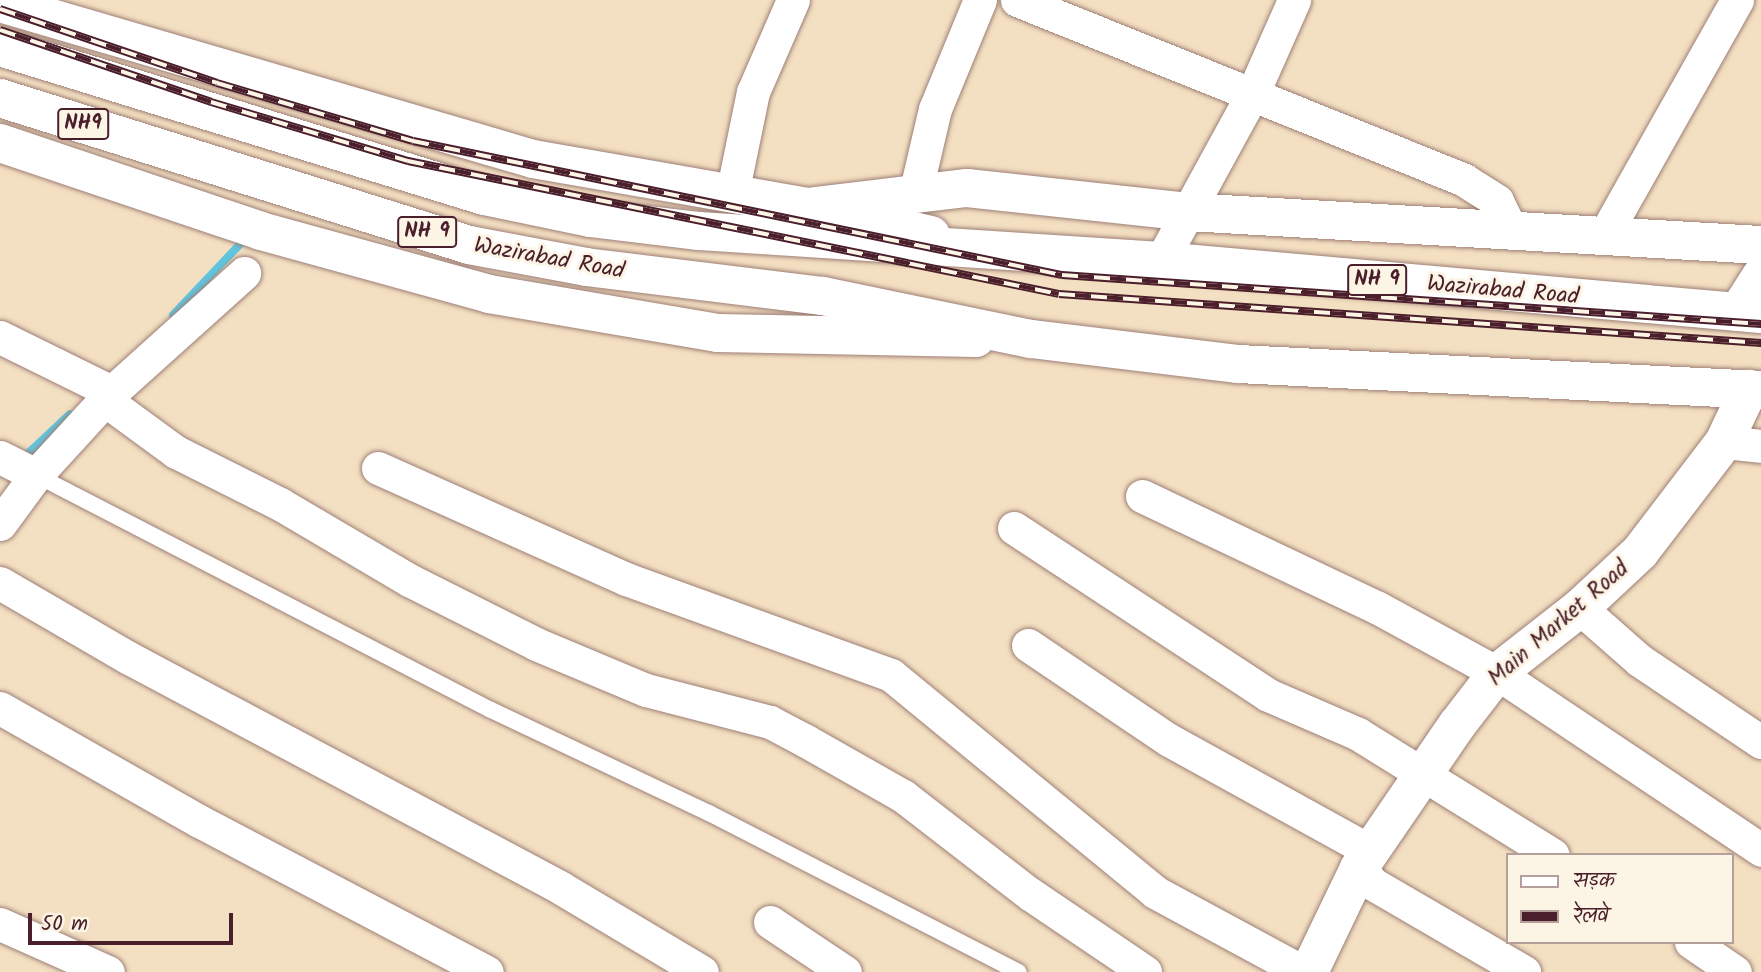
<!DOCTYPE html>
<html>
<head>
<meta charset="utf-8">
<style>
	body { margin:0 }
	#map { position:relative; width:1761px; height:972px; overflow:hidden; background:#f3dfc1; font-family:Kalam,"Playpen Sans Deva",sans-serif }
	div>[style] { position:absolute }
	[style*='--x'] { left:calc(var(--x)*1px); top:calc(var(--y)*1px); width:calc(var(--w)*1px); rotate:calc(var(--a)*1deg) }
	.stream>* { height:8px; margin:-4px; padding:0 4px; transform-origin:4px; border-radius:4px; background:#61c5de }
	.roads { filter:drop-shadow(0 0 2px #9e7f76) drop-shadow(0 0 2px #9e7f76) }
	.service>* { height:16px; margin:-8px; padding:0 8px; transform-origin:8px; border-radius:8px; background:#fff }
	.minor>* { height:33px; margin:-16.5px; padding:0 16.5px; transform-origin:16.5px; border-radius:16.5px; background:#fff }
	.tertiary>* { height:38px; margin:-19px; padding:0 19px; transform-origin:19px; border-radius:19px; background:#fff }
	.secondary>* { height:38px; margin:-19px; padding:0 19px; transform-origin:19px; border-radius:19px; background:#fff }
	.trunk>* { height:38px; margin:-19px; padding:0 19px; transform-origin:19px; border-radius:19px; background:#fff }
	.rail>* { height:8px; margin-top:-4px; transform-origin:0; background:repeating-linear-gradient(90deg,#fcf5e5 0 16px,#4a1f2b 0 32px); box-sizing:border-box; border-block:2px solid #4a1f2b }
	span { translate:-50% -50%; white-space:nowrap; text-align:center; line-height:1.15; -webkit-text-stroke:6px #fcf5e5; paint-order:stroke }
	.shield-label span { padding:2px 5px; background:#fcf5e5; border:2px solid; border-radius:5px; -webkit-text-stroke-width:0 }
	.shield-label { font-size:21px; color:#4a1f2b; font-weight:700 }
	.street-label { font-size:23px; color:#4a1f2b }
	.legend { position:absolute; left:1506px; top:853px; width:228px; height:91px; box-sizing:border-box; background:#fcf5e5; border:2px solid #b59f9b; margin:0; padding:9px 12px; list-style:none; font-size:21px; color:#4a1f2b }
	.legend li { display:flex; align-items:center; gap:14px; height:35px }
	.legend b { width:35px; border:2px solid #b59f9b }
	.scale { position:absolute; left:28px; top:913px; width:205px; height:32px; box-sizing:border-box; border:4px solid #4a1f2b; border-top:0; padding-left:9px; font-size:21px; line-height:24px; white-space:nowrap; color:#4a1f2b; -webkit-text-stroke:5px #fcf5e5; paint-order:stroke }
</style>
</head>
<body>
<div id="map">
	<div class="stream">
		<i style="--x:173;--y:315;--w:102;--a:-46.6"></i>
		<i style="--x:21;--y:460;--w:67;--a:-43.2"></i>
	</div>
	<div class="roads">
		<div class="service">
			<i style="--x:36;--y:475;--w:512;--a:27.32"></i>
			<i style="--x:491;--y:710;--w:241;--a:25.3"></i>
			<i style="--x:709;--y:813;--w:348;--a:27.2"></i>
		</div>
		<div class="minor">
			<i style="--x:1017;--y:0;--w:482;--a:21.9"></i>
			<i style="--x:1464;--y:180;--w:39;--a:32"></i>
			<i style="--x:1497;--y:201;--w:32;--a:64"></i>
			<i style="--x:732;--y:194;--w:104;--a:-78.4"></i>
			<i style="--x:753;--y:92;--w:100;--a:-66.5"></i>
			<i style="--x:915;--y:194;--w:87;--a:-76.8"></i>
			<i style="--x:935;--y:109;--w:118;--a:-67.6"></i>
			<i style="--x:1604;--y:236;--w:271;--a:-60.6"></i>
			<i style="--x:1161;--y:261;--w:189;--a:-61.3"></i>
			<i style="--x:1252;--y:95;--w:104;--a:-66.1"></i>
			<i style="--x:0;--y:337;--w:125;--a:26.2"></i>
			<i style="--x:105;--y:400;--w:88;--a:36.2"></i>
			<i style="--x:176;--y:452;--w:116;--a:26.6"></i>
			<i style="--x:280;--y:504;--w:150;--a:30.5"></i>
			<i style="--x:409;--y:580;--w:142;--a:26.7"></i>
			<i style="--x:536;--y:644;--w:119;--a:22.7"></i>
			<i style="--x:646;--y:690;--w:128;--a:14.5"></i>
			<i style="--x:770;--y:722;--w:41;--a:27.8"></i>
			<i style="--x:806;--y:741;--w:112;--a:29.6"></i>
			<i style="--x:903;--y:796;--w:160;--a:37.7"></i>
			<i style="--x:1030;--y:894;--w:139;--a:34.1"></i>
			<i style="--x:1724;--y:442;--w:37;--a:6"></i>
			<i style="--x:0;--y:457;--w:40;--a:26.6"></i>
			<i style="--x:378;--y:468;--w:272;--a:24.1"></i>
			<i style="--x:626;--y:579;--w:282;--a:19.9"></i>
			<i style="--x:891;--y:675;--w:342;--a:39.4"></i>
			<i style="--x:1155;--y:892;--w:168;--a:28.4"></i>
			<i style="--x:1142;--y:496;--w:261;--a:25.4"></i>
			<i style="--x:1378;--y:608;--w:136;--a:28.6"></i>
			<i style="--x:1497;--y:673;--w:318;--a:33.8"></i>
			<i style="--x:0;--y:524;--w:61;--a:-53.7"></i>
			<i style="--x:36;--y:475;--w:113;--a:-47.5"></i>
			<i style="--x:112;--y:392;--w:178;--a:-42"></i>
			<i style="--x:1014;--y:528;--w:304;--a:33.3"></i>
			<i style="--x:1268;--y:695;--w:98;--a:23.4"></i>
			<i style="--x:1358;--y:734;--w:229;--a:31.8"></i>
			<i style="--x:0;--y:583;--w:149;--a:30.2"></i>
			<i style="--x:129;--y:658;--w:489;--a:28"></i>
			<i style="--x:561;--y:888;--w:164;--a:30.8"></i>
			<i style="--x:1580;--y:608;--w:79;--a:41.4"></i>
			<i style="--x:1639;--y:660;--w:147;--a:33.9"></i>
			<i style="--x:1028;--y:645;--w:170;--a:34"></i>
			<i style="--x:1169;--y:740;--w:230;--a:28.9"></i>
			<i style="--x:0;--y:708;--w:229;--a:29.6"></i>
			<i style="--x:199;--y:821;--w:325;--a:27.7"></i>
			<i style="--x:1359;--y:868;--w:21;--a:49"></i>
			<i style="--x:1373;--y:884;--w:175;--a:30.2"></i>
			<i style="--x:770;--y:922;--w:90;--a:33.7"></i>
			<i style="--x:0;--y:924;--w:118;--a:24"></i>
			<i style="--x:1691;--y:942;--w:53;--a:34.3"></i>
		</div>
		<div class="tertiary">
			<i style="--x:815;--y:206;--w:153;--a:-6.8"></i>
			<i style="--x:967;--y:188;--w:222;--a:6.2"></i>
			<i style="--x:1188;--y:212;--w:574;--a:3.3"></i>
			<i style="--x:1309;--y:972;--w:115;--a:-64.3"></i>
			<i style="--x:1359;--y:868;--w:173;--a:-55.6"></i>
			<i style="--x:1457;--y:725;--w:66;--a:-52.4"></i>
			<i style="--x:1497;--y:673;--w:105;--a:-38.1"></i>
			<i style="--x:1580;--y:608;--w:82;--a:-43"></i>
			<i style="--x:1640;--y:552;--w:138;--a:-52.6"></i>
			<i style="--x:1724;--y:442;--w:59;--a:-64.7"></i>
		</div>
		<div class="secondary">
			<i style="--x:0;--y:3;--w:555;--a:16.31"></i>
			<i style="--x:533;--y:159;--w:280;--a:9.9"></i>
			<i style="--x:809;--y:207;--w:125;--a:12.9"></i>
			<i style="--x:0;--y:143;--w:275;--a:18.6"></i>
			<i style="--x:261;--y:231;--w:237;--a:15.4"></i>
			<i style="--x:489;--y:294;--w:232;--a:9.7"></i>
			<i style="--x:718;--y:333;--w:258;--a:1.1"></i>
		</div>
		<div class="trunk">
			<i style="--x:0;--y:47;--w:506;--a:17.11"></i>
			<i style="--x:484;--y:196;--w:108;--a:11.7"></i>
			<i style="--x:590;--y:218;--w:110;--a:6.8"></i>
			<i style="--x:699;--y:231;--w:463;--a:3.7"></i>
			<i style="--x:1161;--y:261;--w:602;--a:5.05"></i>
			<i style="--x:0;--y:98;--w:491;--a:17.4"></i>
			<i style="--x:469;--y:245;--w:119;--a:10.6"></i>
			<i style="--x:586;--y:267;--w:239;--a:7"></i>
			<i style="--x:823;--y:296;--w:212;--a:11.7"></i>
			<i style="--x:1031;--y:339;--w:209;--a:6.9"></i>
			<i style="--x:1238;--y:364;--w:524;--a:2.85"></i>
			<i style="--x:1738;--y:312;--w:43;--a:-57.4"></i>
		</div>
	</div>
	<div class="rail">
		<i style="--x:0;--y:9;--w:229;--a:18.8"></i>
		<i style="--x:217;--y:83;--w:204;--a:16.5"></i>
		<i style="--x:413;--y:141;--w:663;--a:11.67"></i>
		<i style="--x:1062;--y:275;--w:701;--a:4.01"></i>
		<i style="--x:0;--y:30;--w:223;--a:18.8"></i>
		<i style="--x:211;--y:102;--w:206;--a:16.7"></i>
		<i style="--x:408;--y:161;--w:664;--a:11.55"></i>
		<i style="--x:1059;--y:294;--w:704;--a:3.99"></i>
	</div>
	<div class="shield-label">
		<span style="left:83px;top:124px">NH9</span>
		<span style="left:427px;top:232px">NH 9</span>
		<span style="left:1377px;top:280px">NH 9</span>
	</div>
	<div class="street-label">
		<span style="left:549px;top:259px;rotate:10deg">Wazirabad Road</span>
		<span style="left:1503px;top:291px;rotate:5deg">Wazirabad Road</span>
		<span style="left:1559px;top:624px;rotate:-41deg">Main Market Road</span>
	</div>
	<ul class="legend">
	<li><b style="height:9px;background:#fff"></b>सड़क</li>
	<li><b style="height:9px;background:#4a1f2b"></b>रेलवे</li>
	</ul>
	<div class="scale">50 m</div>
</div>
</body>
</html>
